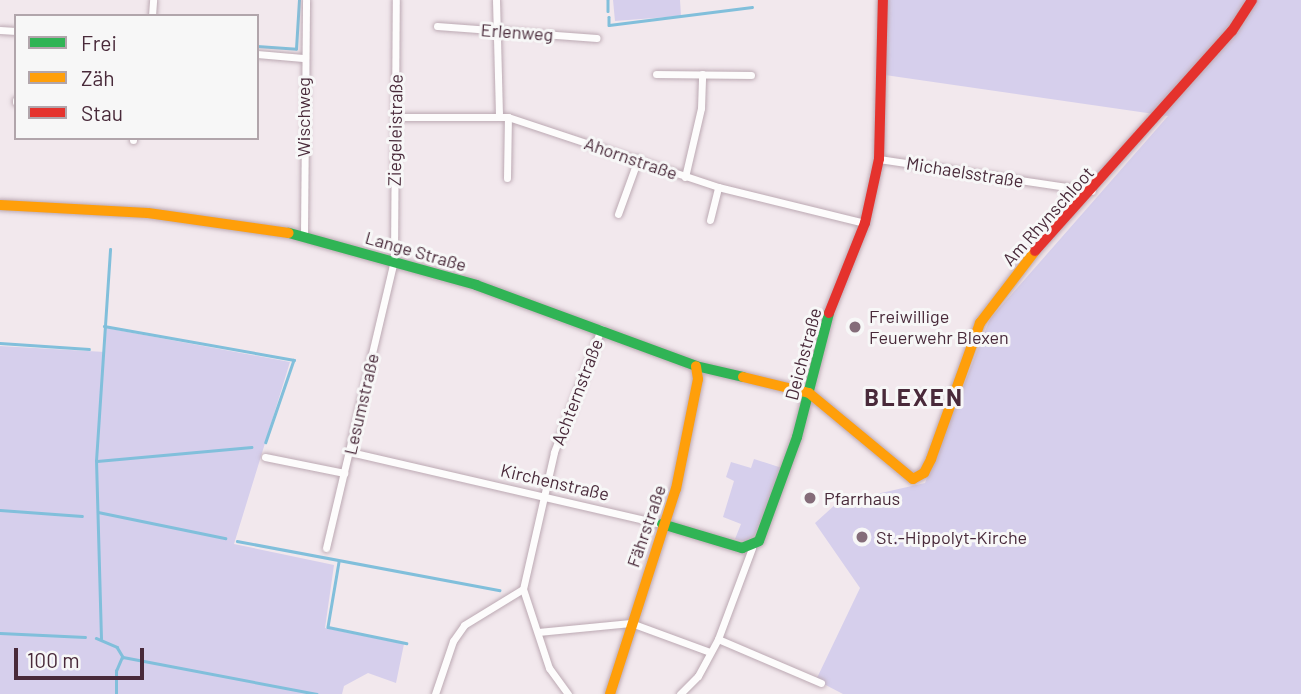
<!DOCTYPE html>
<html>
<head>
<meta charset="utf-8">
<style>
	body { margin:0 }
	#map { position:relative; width:1301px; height:694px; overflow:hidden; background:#f2e8ed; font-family:Barlow,sans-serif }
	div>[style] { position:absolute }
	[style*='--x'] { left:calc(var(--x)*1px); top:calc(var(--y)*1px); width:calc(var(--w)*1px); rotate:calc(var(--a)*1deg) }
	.green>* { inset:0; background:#d6cfec }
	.stream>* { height:2.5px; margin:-1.25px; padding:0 1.25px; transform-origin:1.25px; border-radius:1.25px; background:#81bfdb }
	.roads { filter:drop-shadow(0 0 2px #bca9b3) drop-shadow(0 0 2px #bca9b3) }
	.street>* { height:7px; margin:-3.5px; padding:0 3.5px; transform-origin:3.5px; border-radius:3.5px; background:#fdfcfc }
	.fast>* { height:10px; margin:-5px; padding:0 5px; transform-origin:5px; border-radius:5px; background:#30b455 }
	.slow>* { height:10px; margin:-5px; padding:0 5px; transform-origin:5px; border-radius:5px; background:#ff9f0a }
	.jam>* { height:10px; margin:-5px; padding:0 5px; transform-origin:5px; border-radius:5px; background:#e5322d }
	.dots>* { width:19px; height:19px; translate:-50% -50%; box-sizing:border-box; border:4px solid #f7f7f7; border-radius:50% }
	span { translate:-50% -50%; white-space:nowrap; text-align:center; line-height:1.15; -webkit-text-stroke:6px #f7f7f7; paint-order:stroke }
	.street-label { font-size:18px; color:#492a3a }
	.poi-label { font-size:18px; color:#492a3a }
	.left { translate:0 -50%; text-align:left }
	.district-label { font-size:24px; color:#492a3a; font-weight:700; letter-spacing:2px }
	.legend { position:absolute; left:14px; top:14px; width:245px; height:126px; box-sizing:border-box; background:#f7f7f7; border:2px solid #b1a5ab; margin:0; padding:9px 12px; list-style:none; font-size:21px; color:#492a3a }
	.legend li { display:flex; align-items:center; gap:14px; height:35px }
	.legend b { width:35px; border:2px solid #b1a5ab }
	.scale { position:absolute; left:14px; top:648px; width:130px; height:32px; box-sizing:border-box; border:4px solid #492a3a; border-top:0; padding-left:9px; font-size:21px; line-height:24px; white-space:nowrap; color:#492a3a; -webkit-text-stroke:5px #f7f7f7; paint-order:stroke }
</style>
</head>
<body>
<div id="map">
	<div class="green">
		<i style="clip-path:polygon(613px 0,680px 0,681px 16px,615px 21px)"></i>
		<i style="clip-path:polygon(886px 0,1301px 0,1301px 694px,843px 694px,816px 680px,860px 588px,815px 523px,837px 503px,925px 483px,990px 319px,1168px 116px,885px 75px)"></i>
		<i style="clip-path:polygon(106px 328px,290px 362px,234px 544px,334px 565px,325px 628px,404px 644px,396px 683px,368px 673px,344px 686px,342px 694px,0 694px,0 346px,105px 352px)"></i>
		<i style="clip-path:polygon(754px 459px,782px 468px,755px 535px,746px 542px,735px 539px,741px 524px,723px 517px,734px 481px,726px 477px,731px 462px,751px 468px)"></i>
	</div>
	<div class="stream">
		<i style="--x:608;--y:0;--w:11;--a:90"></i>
		<i style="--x:609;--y:17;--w:8;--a:90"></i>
		<i style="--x:609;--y:25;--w:144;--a:-7.2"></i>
		<i style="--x:257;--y:46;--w:39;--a:4"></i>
		<i style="--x:296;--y:49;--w:49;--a:-86.5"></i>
		<i style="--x:104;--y:326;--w:193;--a:10.1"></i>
		<i style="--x:294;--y:360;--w:87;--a:108.9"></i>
		<i style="--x:0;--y:343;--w:89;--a:3.9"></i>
		<i style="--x:97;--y:461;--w:155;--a:-5.2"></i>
		<i style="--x:0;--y:510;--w:82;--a:4.2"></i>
		<i style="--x:98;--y:512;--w:130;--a:11.6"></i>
		<i style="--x:237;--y:541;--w:267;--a:10.6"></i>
		<i style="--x:339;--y:562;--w:66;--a:99.6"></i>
		<i style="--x:328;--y:627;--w:80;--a:11.6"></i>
		<i style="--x:0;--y:633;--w:85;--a:2.7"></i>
		<i style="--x:96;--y:638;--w:23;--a:23"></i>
		<i style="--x:117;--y:647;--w:12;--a:59"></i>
		<i style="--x:123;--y:657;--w:197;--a:10.8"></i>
		<i style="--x:101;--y:639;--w:178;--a:-91.6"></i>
		<i style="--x:96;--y:461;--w:212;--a:-86.2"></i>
		<i style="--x:116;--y:694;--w:23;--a:-90"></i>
		<i style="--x:116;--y:671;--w:15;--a:-67"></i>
	</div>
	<div class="roads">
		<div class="street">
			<i style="--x:496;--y:0;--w:117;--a:88.5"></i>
			<i style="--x:152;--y:16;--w:16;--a:-86"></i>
			<i style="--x:437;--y:26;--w:160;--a:4.3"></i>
			<i style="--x:0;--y:30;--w:16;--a:4"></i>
			<i style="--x:257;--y:54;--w:46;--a:5"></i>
			<i style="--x:656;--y:74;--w:95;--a:0.6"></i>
			<i style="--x:16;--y:102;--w:2;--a:-90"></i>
			<i style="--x:395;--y:117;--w:113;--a:0"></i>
			<i style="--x:508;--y:117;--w:221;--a:18.4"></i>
			<i style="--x:718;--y:187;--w:151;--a:13.8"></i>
			<i style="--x:133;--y:138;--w:2;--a:90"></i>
			<i style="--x:879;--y:159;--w:215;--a:8.5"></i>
			<i style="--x:685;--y:177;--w:71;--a:-76.9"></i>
			<i style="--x:701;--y:108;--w:34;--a:-88"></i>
			<i style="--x:507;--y:178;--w:61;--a:-89.1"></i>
			<i style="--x:618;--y:214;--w:59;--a:-70"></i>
			<i style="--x:710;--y:220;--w:34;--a:-76"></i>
			<i style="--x:304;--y:235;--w:235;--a:-89.5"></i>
			<i style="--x:350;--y:452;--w:320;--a:13"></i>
			<i style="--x:265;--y:457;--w:81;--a:11.4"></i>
			<i style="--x:326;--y:548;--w:296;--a:-76.7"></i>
			<i style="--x:394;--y:260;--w:260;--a:-89.6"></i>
			<i style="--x:538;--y:632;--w:93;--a:-5.5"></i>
			<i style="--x:631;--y:623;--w:84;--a:20.2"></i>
			<i style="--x:718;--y:639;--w:112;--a:23.1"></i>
			<i style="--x:435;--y:694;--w:56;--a:-71.2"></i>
			<i style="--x:453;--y:641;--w:19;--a:-55"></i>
			<i style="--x:464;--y:625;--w:69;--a:-31.4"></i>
			<i style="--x:568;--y:694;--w:32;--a:-126"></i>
			<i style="--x:549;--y:668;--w:83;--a:-108.2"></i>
			<i style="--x:523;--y:589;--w:140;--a:-77.2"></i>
			<i style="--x:554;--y:452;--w:132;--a:-69.1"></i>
			<i style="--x:680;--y:694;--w:25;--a:-45"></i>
			<i style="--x:698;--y:676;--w:42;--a:-61.6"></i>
			<i style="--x:718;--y:639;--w:97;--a:-69.5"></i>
		</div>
		<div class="fast">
			<i style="--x:289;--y:233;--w:194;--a:15.5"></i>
			<i style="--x:476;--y:285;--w:234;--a:20.2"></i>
			<i style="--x:696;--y:366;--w:48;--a:13.2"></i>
			<i style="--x:662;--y:524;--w:84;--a:16.7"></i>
			<i style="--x:742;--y:548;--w:18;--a:-22"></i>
			<i style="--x:759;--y:541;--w:111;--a:-69.9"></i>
			<i style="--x:797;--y:437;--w:128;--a:-75.5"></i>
		</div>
		<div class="slow">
			<i style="--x:0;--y:205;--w:148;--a:3.1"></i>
			<i style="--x:148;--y:213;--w:142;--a:8.1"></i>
			<i style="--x:743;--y:377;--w:68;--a:13.6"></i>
			<i style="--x:809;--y:393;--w:135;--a:39.6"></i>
			<i style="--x:913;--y:479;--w:13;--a:-29"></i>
			<i style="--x:924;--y:473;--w:16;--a:-63"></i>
			<i style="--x:931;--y:459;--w:145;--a:-70.2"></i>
			<i style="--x:980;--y:323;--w:91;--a:-52.6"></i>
			<i style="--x:610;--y:694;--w:215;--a:-72.2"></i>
			<i style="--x:676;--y:489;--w:112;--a:-78.7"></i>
			<i style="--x:698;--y:379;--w:13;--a:-99"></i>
		</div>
		<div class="jam">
			<i style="--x:1035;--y:251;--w:295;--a:-48.2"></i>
			<i style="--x:1232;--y:31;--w:37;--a:-57"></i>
			<i style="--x:829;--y:313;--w:97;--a:-68.2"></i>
			<i style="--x:865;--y:223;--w:66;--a:-77.7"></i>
			<i style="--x:879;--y:159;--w:159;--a:-88.6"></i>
		</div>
	</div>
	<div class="dots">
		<i style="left:855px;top:327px;background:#846c79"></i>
		<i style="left:810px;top:498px;background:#846c79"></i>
		<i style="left:862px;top:537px;background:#846c79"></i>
	</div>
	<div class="street-label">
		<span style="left:517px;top:32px;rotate:4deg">Erlenweg</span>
		<span style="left:303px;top:117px;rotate:-90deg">Wischweg</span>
		<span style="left:395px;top:130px;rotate:-89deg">Ziegeleistraße</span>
		<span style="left:631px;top:158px;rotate:19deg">Ahornstraße</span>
		<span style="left:965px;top:172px;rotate:9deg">Michaelsstraße</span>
		<span style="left:1048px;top:216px;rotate:-48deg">Am Rhynschloot</span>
		<span style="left:416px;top:251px;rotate:16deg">Lange Straße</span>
		<span style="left:803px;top:354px;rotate:-75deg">Deichstraße</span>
		<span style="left:577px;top:392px;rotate:-69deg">Achternstraße</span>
		<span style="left:361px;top:404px;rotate:-77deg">Lesumstraße</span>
		<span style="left:555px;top:482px;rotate:13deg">Kirchenstraße</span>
		<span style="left:646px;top:526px;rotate:-71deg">Fährstraße</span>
	</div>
	<div class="poi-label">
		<span class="left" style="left:869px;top:327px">Freiwillige<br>Feuerwehr Blexen</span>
		<span class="left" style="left:824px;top:498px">Pfarrhaus</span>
		<span class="left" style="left:876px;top:537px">St.-Hippolyt-Kirche</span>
	</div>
	<div class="district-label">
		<span style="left:914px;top:397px">BLEXEN</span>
	</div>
	<ul class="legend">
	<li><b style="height:9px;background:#30b455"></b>Frei</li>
	<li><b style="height:9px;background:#ff9f0a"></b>Zäh</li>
	<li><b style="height:9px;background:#e5322d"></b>Stau</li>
	</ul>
	<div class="scale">100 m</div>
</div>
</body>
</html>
